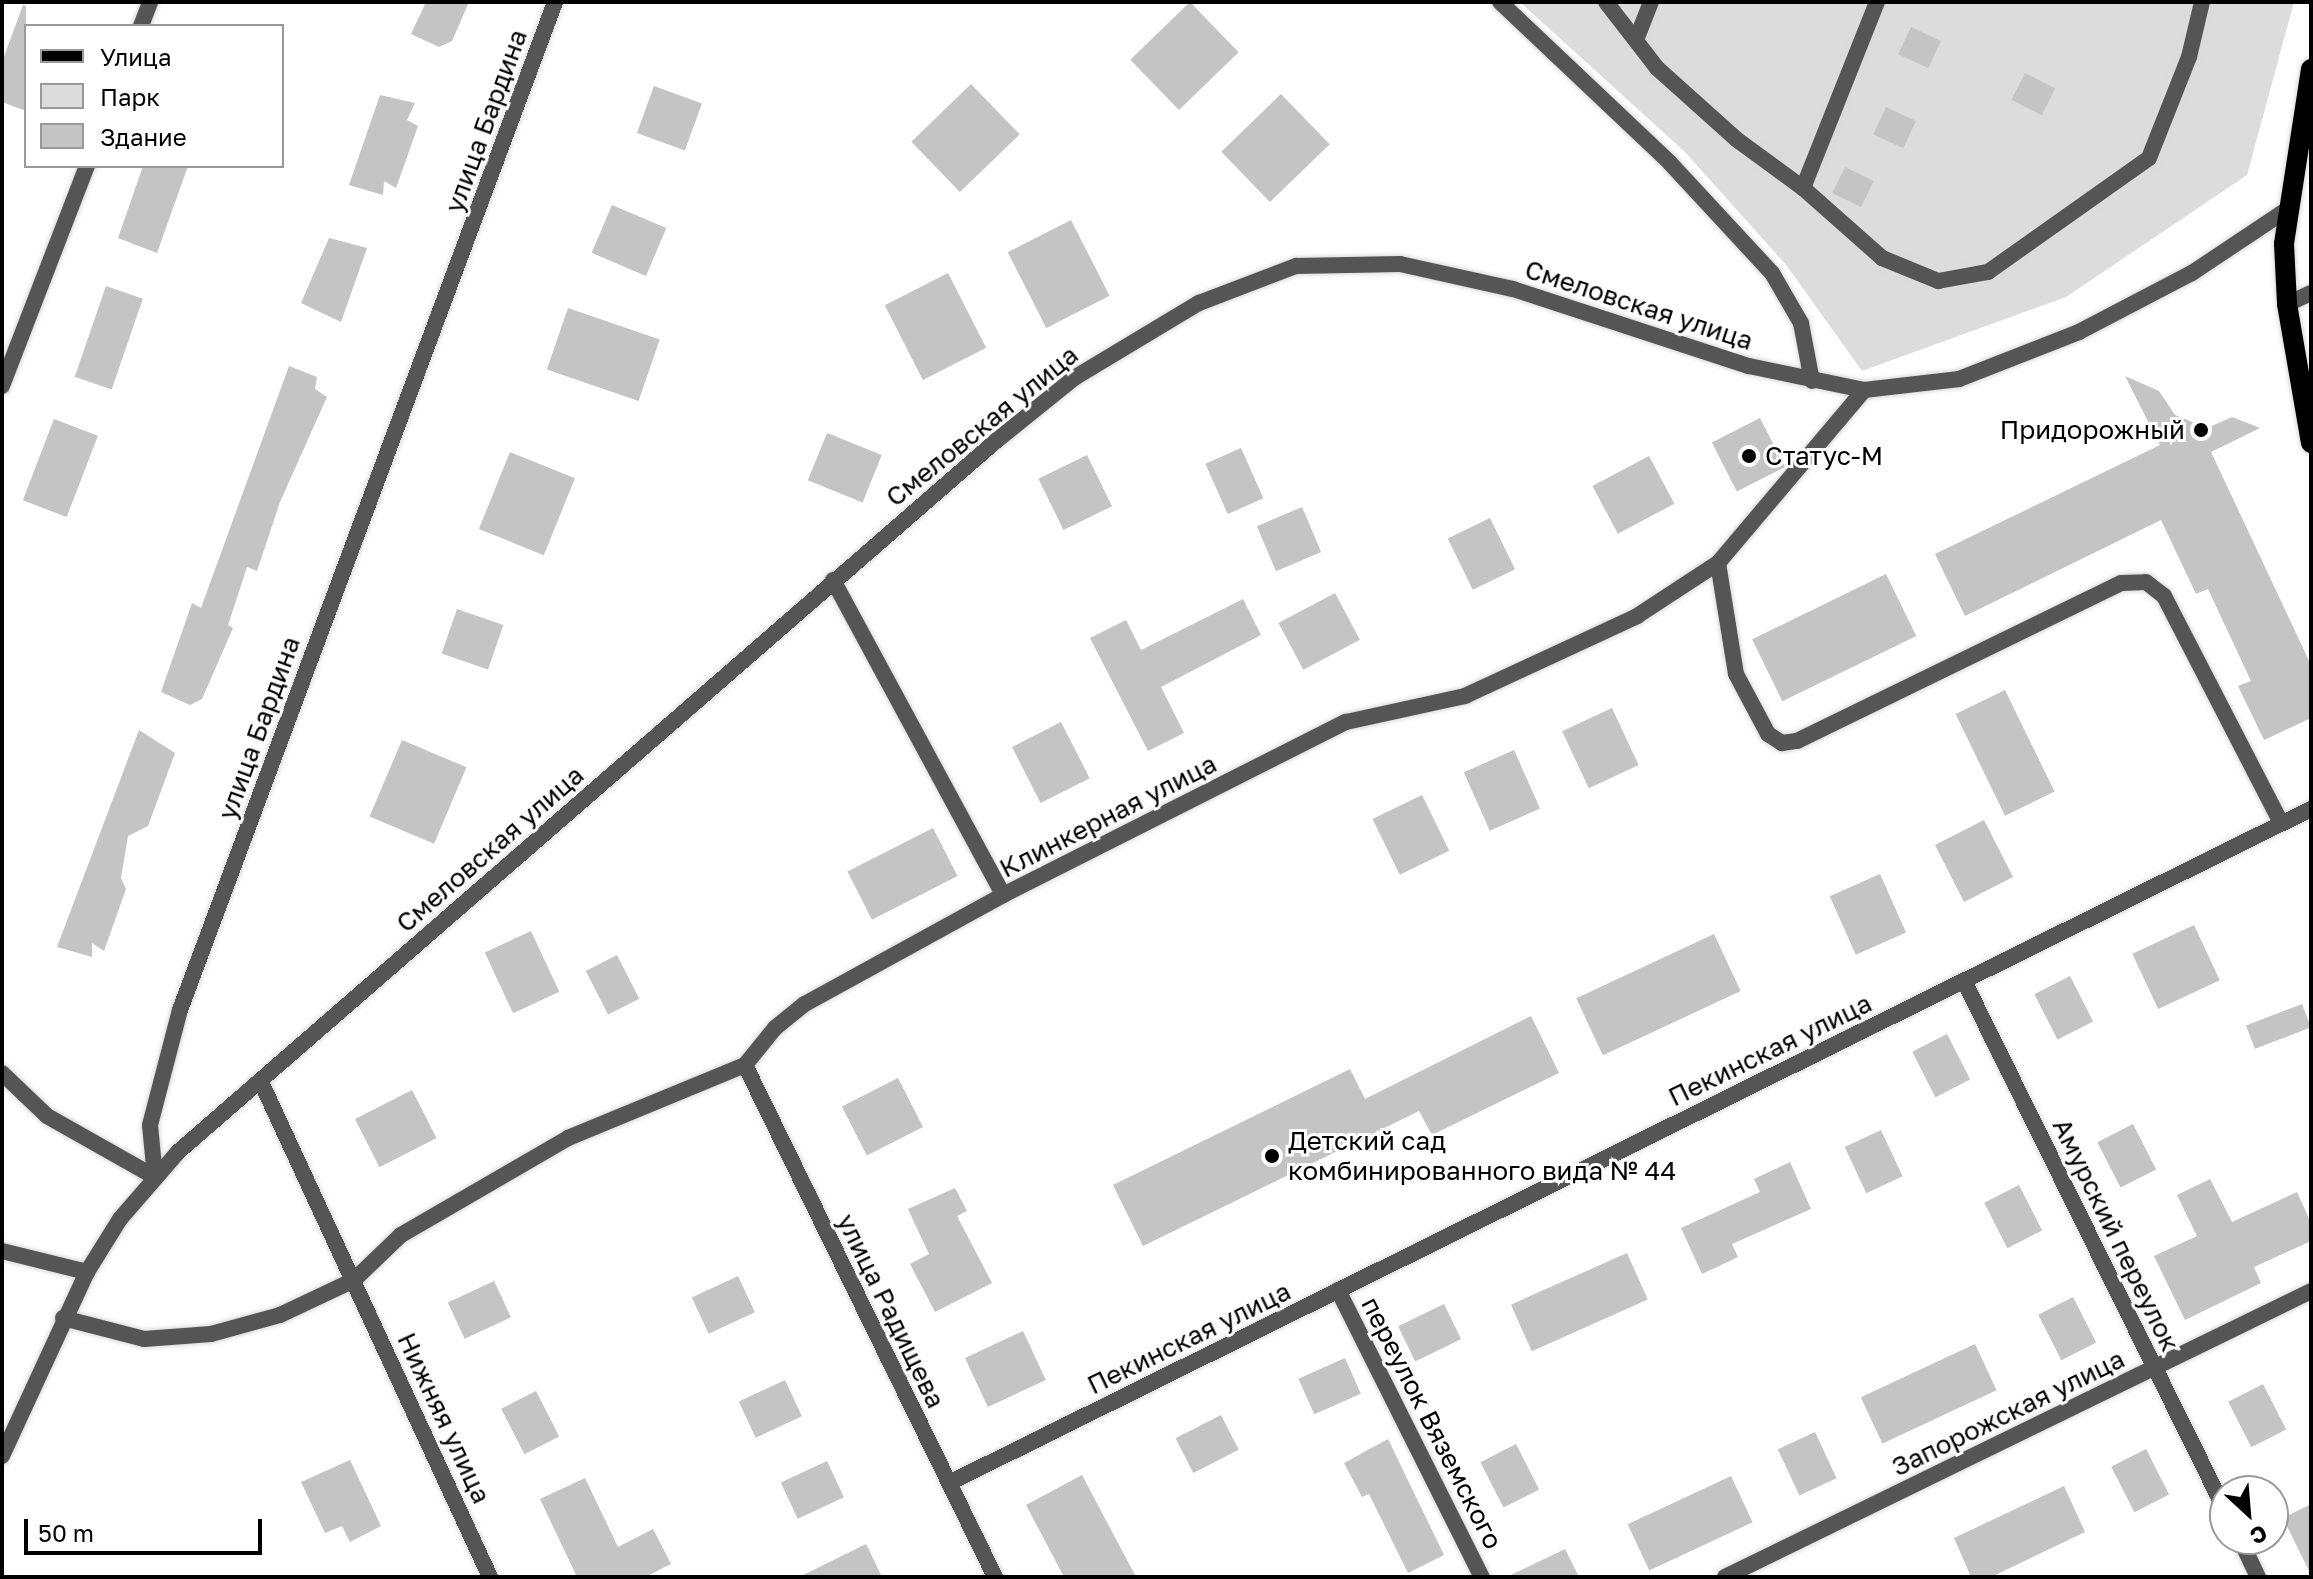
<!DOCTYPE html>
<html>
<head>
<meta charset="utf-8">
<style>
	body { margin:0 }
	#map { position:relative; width:2313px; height:1579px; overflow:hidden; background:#fff; font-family:"Golos Text",sans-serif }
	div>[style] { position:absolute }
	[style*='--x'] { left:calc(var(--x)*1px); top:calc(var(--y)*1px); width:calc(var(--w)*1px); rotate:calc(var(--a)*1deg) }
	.green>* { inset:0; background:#dcdcdc }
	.building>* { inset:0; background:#c4c4c4; transform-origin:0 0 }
	.roads { filter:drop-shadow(0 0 2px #dbdbdb) drop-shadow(0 0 2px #dbdbdb) }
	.lane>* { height:16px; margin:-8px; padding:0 8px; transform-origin:8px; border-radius:8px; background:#555 }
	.street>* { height:16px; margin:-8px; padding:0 8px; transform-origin:8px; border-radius:8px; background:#555 }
	.primary>* { height:20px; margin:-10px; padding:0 10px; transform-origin:10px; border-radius:10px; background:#000 }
	.dots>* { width:22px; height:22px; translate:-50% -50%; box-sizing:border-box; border:4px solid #fff; border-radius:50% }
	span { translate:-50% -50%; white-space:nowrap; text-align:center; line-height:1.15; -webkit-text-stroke:6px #fff; paint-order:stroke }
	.street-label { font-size:26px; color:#000 }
	.poi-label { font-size:26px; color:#000 }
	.right { translate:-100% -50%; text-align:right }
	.left { translate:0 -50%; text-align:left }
	.frame { position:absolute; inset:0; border:4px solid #000; pointer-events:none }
	.legend { position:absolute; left:24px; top:24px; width:260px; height:144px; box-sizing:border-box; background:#fff; border:2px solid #999; margin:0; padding:10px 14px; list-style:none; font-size:24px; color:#000 }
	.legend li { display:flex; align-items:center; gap:16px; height:40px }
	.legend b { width:40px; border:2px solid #999 }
	.north { position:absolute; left:2209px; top:1475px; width:80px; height:80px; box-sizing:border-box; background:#fff; border:2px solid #999; border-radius:50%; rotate:154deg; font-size:22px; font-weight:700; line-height:32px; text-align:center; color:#000 }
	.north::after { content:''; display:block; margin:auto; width:28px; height:36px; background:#000; clip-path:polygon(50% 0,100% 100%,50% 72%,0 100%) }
	.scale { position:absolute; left:24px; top:1519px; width:238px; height:36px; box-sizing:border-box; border:4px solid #000; border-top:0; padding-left:10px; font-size:24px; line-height:28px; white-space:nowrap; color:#000; -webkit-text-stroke:6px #fff; paint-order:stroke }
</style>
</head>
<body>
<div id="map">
	<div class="green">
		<i style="clip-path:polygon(1520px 2px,2294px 2px,2247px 175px,2066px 297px,1862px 371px,1787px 266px,1685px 152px)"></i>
	</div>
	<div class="building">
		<i style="clip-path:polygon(426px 2px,469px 2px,452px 41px,439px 47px,411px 34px)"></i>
		<i style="left:1190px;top:2px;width:70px;height:83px;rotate:46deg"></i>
		<i style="clip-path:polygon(23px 5px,26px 6px,26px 111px,2px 102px,2px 62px)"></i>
		<i style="left:1911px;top:27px;width:33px;height:30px;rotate:25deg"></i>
		<i style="left:2025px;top:73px;width:34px;height:30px;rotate:27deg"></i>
		<i style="left:971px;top:84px;width:70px;height:83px;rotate:46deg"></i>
		<i style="left:654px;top:86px;width:51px;height:50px;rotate:20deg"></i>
		<i style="left:1281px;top:94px;width:70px;height:83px;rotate:46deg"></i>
		<i style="clip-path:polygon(380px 95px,415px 103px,407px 120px,418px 126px,396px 188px,384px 181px,383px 195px,349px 185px)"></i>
		<i style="left:1886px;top:107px;width:33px;height:30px;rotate:25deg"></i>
		<i style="clip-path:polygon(143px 166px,188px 166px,157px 253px,118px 238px)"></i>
		<i style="left:1845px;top:167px;width:32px;height:29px;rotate:26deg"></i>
		<i style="left:612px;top:205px;width:59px;height:52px;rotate:23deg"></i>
		<i style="left:1071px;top:220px;width:85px;height:71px;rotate:63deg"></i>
		<i style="clip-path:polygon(329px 238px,367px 248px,341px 322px,301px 303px)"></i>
		<i style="left:948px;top:273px;width:84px;height:71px;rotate:63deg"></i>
		<i style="left:106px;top:286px;width:39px;height:96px;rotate:19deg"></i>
		<i style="left:568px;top:308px;width:97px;height:65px;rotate:19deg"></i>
		<i style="clip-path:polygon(289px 366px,317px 377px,315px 389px,327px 397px,280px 502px,257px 571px,247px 567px,228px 625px,233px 628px,202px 699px,190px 705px,161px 692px,192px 603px,201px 608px)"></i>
		<i style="clip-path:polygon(2125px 376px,2159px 391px,2175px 415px,2207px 428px,2232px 417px,2260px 428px,2211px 452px,2311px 665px,2311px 718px,2264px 740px,2238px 686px,2251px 681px,2208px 589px,2196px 594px,2161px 520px,1965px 616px,1935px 554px,2160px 445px)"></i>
		<i style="left:1760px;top:418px;width:55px;height:54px;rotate:63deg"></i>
		<i style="left:54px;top:419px;width:47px;height:87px;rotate:21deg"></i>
		<i style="left:827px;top:433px;width:59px;height:51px;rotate:22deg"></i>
		<i style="left:1241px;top:448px;width:55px;height:39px;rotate:66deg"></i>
		<i style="left:510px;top:452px;width:70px;height:83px;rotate:22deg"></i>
		<i style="left:1087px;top:455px;width:57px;height:54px;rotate:64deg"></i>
		<i style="left:1649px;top:456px;width:54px;height:64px;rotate:62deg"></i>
		<i style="left:1302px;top:507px;width:49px;height:49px;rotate:67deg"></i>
		<i style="left:1490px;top:518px;width:57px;height:47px;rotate:64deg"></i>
		<i style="left:1886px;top:574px;width:69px;height:149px;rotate:64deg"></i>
		<i style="left:1335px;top:593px;width:53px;height:64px;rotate:62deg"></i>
		<i style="clip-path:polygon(1243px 599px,1261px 635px,1161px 687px,1184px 733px,1148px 751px,1090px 638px,1126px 620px,1141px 650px)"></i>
		<i style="left:457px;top:609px;width:49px;height:47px;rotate:19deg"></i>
		<i style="left:2005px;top:690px;width:113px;height:55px;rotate:64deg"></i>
		<i style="left:1612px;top:708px;width:63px;height:55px;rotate:65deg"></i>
		<i style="left:1061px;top:722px;width:63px;height:55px;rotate:63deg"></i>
		<i style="clip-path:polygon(139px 730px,175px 753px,148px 826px,128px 836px,121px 878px,126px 889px,104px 951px,92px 943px,92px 957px,57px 947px)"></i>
		<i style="left:402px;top:740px;width:70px;height:83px;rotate:23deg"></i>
		<i style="left:1514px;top:750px;width:64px;height:55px;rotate:66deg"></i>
		<i style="left:1422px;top:795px;width:62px;height:55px;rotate:64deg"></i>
		<i style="left:1984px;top:820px;width:64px;height:55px;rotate:63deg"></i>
		<i style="left:933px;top:828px;width:54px;height:96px;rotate:63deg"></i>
		<i style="left:1880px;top:874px;width:64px;height:55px;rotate:66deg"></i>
		<i style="left:2194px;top:925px;width:61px;height:68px;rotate:65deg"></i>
		<i style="left:531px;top:931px;width:67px;height:51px;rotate:65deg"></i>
		<i style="left:1714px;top:934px;width:63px;height:152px;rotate:65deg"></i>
		<i style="left:617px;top:955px;width:49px;height:35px;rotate:63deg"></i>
		<i style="left:2070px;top:976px;width:51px;height:40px;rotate:63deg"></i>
		<i style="left:2302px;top:1004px;width:25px;height:60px;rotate:69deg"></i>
		<i style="clip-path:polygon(1531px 1016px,1559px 1073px,1432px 1135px,1419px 1111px,1143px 1246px,1113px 1185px,1350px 1069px,1365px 1099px)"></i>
		<i style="left:1947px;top:1034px;width:51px;height:39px;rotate:63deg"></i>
		<i style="left:898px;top:1078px;width:55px;height:63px;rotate:63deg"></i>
		<i style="left:412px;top:1090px;width:54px;height:64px;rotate:63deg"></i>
		<i style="left:2133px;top:1124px;width:51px;height:40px;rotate:63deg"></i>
		<i style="left:1881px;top:1130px;width:51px;height:40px;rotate:65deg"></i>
		<i style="clip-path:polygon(1790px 1162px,1811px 1209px,1732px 1244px,1738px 1257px,1702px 1274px,1681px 1228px,1760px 1192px,1754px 1179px)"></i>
		<i style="clip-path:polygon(2210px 1179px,2232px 1222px,2297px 1192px,2311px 1223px,2311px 1241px,2254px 1267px,2261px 1283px,2185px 1320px,2154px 1256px,2197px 1236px,2177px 1195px)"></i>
		<i style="left:2019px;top:1185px;width:51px;height:39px;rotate:63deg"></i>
		<i style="clip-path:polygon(955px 1188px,967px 1211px,957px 1216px,992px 1283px,935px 1312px,910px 1264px,929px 1254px,908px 1209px)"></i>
		<i style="left:1627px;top:1253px;width:51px;height:127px;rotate:66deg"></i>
		<i style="left:738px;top:1276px;width:40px;height:51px;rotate:65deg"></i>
		<i style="left:494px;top:1281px;width:40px;height:51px;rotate:65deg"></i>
		<i style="left:2073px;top:1297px;width:51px;height:39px;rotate:63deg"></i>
		<i style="left:1444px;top:1304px;width:39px;height:51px;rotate:64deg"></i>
		<i style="left:1023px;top:1331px;width:54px;height:64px;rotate:65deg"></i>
		<i style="left:1975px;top:1344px;width:51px;height:126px;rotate:65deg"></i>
		<i style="left:1345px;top:1358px;width:39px;height:51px;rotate:66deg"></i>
		<i style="left:785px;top:1380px;width:40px;height:51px;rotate:65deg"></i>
		<i style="left:2263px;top:1384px;width:51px;height:39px;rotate:63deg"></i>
		<i style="left:536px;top:1391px;width:51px;height:39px;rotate:63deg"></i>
		<i style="left:1221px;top:1415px;width:39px;height:51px;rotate:63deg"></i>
		<i style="left:1815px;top:1432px;width:51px;height:41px;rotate:65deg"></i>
		<i style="clip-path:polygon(1388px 1439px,1444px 1555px,1408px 1573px,1369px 1494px,1362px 1497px,1344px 1463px)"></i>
		<i style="left:1516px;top:1444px;width:51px;height:40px;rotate:63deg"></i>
		<i style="left:2146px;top:1449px;width:51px;height:39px;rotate:63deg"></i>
		<i style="clip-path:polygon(350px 1460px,381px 1526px,350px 1542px,342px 1526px,325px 1533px,301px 1482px)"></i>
		<i style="left:827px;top:1461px;width:40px;height:51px;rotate:65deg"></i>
		<i style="clip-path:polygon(1082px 1475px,1136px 1577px,1064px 1577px,1026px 1505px)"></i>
		<i style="left:1731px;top:1476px;width:51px;height:114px;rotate:65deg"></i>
		<i style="clip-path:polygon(585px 1478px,618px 1547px,653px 1529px,671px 1564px,645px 1577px,577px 1577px,540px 1499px)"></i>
		<i style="clip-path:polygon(2064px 1486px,2085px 1532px,1991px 1577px,1971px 1577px,1954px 1538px)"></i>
		<i style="clip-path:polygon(2311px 1504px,2311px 1575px,2283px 1518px)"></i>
		<i style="clip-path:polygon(866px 1544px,882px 1577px,799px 1577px)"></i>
		<i style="clip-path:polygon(1565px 1549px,1579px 1577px,1507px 1577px)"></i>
	</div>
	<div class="roads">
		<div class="lane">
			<i style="--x:1606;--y:2;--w:83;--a:52.3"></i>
			<i style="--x:1657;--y:68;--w:106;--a:41.9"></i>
			<i style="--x:1736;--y:139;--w:83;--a:36.2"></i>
			<i style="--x:1803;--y:188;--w:106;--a:41.5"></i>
			<i style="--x:1882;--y:258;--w:61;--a:22.3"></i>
			<i style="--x:1938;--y:281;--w:51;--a:-10.2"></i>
			<i style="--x:1988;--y:272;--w:197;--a:-35.3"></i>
			<i style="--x:2149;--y:158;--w:109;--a:-68.4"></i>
			<i style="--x:2189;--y:57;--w:57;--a:-76.7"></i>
			<i style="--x:1636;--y:40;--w:41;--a:-68.5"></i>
			<i style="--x:1803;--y:188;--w:200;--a:-68.3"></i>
			<i style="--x:1718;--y:563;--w:112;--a:80.8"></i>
			<i style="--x:1736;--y:674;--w:68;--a:61.9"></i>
			<i style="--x:1768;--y:734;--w:17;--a:33"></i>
			<i style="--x:1782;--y:743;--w:15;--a:-8"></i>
			<i style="--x:1797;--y:741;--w:360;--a:-26"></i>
			<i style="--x:2121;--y:583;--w:25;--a:-2"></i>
			<i style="--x:2146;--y:582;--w:23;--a:38"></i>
			<i style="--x:2164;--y:596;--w:255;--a:62.7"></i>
			<i style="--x:2;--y:1251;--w:88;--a:13.9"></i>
		</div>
		<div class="street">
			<i style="--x:1500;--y:2;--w:234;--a:43.4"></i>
			<i style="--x:1670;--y:163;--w:150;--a:47.2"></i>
			<i style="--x:1772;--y:273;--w:58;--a:59.9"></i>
			<i style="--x:1801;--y:323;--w:59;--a:79.3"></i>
			<i style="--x:141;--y:26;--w:26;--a:-69"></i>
			<i style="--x:2287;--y:304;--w:26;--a:-25"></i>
			<i style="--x:2;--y:386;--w:236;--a:-68.9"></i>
			<i style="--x:833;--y:580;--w:358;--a:61.6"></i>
			<i style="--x:1964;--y:981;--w:590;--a:63.74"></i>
			<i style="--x:745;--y:1065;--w:570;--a:63.97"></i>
			<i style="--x:2;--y:1073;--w:62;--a:43.7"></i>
			<i style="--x:47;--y:1116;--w:124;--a:29.5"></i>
			<i style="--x:261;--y:1082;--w:545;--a:65.17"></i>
			<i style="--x:155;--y:1177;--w:52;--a:-95.5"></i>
			<i style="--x:150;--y:1125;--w:119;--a:-75.4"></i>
			<i style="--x:180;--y:1010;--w:1075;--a:-69.59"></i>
			<i style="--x:1338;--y:1290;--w:321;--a:63.4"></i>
			<i style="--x:63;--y:1318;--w:84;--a:14.5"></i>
			<i style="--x:144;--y:1339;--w:67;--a:-4.3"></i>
			<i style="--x:211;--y:1334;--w:72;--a:-15.4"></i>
			<i style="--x:280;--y:1315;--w:82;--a:-25.3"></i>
			<i style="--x:354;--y:1280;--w:65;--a:-43.8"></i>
			<i style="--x:401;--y:1235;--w:193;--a:-30.1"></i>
			<i style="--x:568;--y:1138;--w:191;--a:-22.4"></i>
			<i style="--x:745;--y:1065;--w:48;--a:-51"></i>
			<i style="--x:775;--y:1028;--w:38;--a:-39"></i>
			<i style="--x:805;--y:1004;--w:226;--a:-28.8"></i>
			<i style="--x:1003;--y:895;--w:384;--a:-26.8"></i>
			<i style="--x:1346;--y:722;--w:122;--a:-12.3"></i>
			<i style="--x:1465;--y:696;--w:190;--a:-24.9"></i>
			<i style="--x:1637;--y:616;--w:97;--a:-33.2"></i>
			<i style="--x:1718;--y:563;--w:226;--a:-49.8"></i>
			<i style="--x:2;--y:1456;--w:203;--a:-65.2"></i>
			<i style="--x:87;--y:1272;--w:62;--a:-58.1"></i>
			<i style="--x:120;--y:1219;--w:89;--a:-49.1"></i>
			<i style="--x:178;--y:1152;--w:1084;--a:-41"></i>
			<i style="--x:996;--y:441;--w:100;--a:-38.9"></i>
			<i style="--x:1074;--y:378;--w:146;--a:-31"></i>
			<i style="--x:1199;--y:303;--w:104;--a:-20.9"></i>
			<i style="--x:1296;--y:266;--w:104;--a:-1.1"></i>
			<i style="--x:1400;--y:264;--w:116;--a:12.5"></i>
			<i style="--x:1513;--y:289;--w:248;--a:18.1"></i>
			<i style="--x:1749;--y:366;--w:117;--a:11.8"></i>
			<i style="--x:1864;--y:390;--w:96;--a:-6.6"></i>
			<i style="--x:1959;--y:379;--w:129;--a:-21.4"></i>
			<i style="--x:2079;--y:332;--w:127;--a:-27.6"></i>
			<i style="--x:2192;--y:273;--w:115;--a:-33.7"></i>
			<i style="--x:949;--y:1483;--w:1520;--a:-26.33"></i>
			<i style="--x:2240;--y:1539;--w:42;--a:64.7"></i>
			<i style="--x:1725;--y:1577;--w:652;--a:-26.01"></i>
		</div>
		<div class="primary">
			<i style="--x:2311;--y:69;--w:177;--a:98.8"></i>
			<i style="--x:2284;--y:244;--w:60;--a:87.1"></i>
			<i style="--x:2287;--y:304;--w:141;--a:80.2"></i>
		</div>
	</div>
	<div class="dots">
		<i style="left:2201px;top:430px;background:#000"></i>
		<i style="left:1749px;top:456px;background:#000"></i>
		<i style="left:1272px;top:1156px;background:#000"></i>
	</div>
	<div class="street-label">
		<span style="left:486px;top:121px;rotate:-70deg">улица Бардина</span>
		<span style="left:1639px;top:305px;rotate:18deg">Смеловская улица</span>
		<span style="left:982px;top:426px;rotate:-39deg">Смеловская улица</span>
		<span style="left:259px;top:728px;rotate:-70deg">улица Бардина</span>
		<span style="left:1108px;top:816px;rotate:-27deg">Клинкерная улица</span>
		<span style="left:490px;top:849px;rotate:-41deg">Смеловская улица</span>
		<span style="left:1770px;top:1050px;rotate:-26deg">Пекинская улица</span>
		<span style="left:2116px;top:1235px;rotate:64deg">Амурский переулок</span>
		<span style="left:891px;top:1311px;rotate:64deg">улица Радищева</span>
		<span style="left:1189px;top:1338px;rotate:-26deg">Пекинская улица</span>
		<span style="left:2008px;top:1413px;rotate:-26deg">Запорожская улица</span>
		<span style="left:444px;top:1418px;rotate:65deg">Нижняя улица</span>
		<span style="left:1432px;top:1423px;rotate:63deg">переулок Вяземского</span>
	</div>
	<div class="poi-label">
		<span class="right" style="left:2185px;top:430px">Придорожный</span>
		<span class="left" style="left:1765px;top:456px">Статус-М</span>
		<span class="left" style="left:1288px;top:1156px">Детский сад<br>комбинированного вида № 44</span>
	</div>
	<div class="frame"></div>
	<ul class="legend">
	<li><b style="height:10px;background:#000"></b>Улица</li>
	<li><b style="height:22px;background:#dcdcdc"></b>Парк</li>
	<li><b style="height:22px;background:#c4c4c4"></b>Здание</li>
	</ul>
	<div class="north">С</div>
	<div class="scale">50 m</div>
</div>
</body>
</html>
